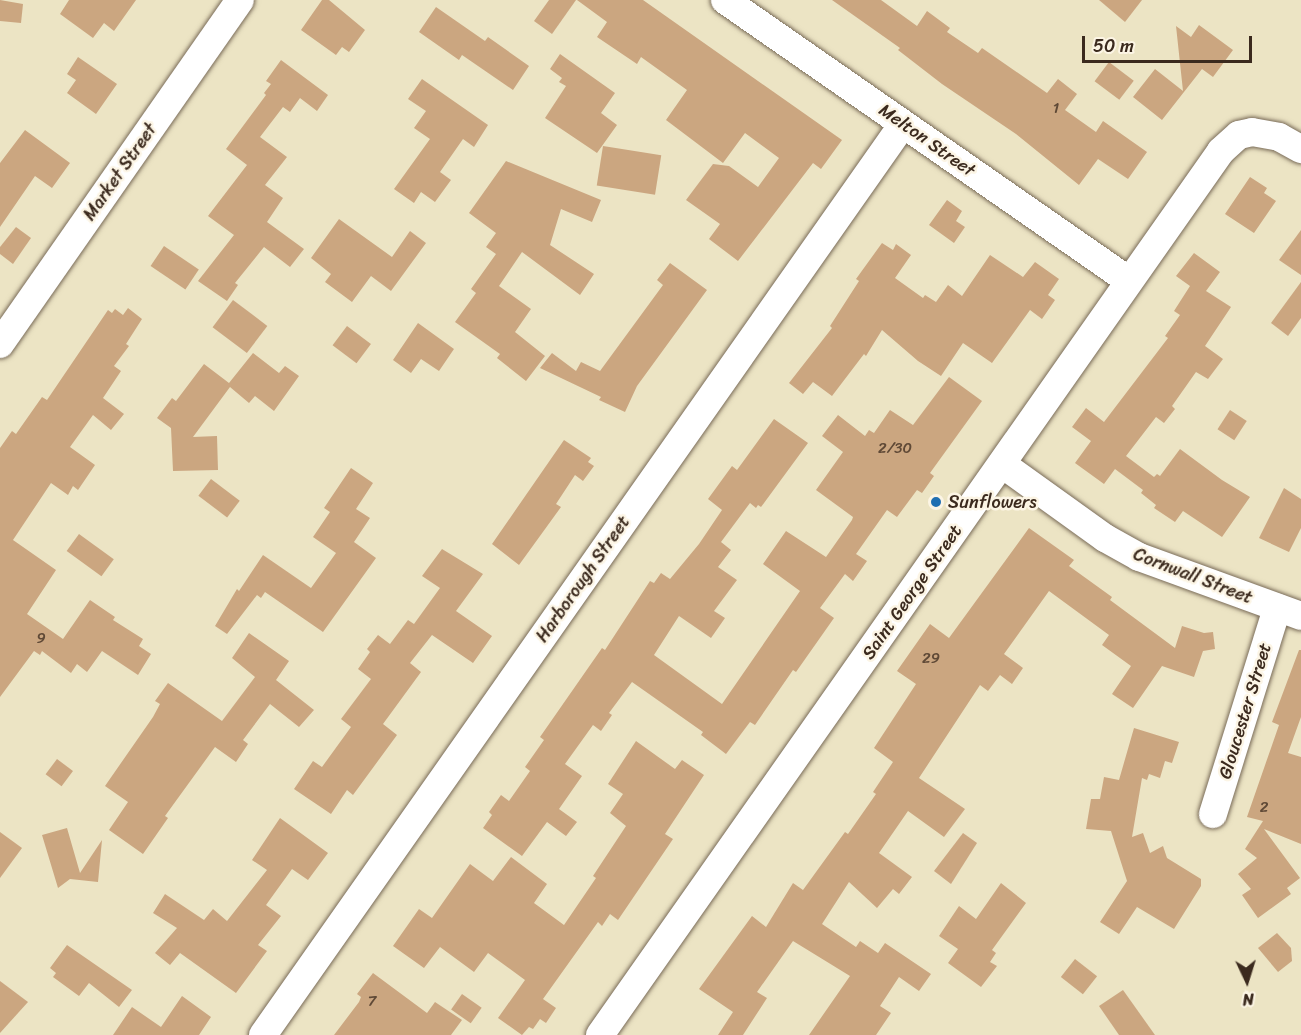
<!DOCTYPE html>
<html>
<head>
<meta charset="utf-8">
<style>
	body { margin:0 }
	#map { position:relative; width:1301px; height:1035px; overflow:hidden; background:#ece4c4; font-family:Sriracha,sans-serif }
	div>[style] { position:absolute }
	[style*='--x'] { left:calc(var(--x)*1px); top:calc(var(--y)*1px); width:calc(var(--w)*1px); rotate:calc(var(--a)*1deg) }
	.building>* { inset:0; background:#cba680; transform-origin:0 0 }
	.roads { filter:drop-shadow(0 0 2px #796b58) drop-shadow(0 0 2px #796b58) }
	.minor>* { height:28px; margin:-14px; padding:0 14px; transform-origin:14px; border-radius:14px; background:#fff }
	.dots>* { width:16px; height:16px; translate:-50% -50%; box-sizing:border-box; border:3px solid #fcf5e5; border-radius:50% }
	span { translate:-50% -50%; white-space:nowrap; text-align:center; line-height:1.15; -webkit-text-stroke:5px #fcf5e5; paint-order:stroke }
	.number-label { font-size:15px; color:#5f4936 }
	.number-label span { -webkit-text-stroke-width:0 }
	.street-label { font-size:18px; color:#3b2a1e }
	.poi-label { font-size:18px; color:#3b2a1e }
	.left { translate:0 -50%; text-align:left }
	.north { position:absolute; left:1217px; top:951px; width:60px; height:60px; -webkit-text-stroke:4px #fcf5e5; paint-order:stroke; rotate:176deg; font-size:16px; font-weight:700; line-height:24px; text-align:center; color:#3b2a1e }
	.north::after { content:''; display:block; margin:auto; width:21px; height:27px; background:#3b2a1e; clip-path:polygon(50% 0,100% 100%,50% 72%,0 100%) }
	.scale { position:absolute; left:1082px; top:36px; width:170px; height:27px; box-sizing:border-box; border:3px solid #3b2a1e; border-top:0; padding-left:8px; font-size:18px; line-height:21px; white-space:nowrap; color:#3b2a1e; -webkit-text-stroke:4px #fcf5e5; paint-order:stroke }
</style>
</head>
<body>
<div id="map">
	<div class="building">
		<i style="clip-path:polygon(0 0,23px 4px,21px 23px,0 21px)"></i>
		<i style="clip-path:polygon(69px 0,136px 0,114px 31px,104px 23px,93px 38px,60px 14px)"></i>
		<i style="clip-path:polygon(322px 0,329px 0,365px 30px,349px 52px,342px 47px,336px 55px,301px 30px)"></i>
		<i style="clip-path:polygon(549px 0,576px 0,552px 34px,534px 21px)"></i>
		<i style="clip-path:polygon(577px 0,643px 0,842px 140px,821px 169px,813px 163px,738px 261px,709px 239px,720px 224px,686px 200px,713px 164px,729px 166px,758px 187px,779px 158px,745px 133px,723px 163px,666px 120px,687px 90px,641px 57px,637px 64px,597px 37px,607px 22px)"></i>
		<i style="clip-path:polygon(832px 0,881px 0,917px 26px,927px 11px,950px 28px,947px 32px,978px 53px,982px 48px,1047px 93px,1058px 79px,1077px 94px,1065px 110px,1096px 132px,1103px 121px,1147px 152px,1128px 179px,1098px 159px,1079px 185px,1016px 134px,942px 84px,898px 50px,900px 48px)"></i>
		<i style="clip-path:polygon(1099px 0,1142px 0,1125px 22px)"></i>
		<i style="clip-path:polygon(436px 7px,485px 41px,488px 37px,529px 66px,513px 90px,462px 55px,459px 60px,419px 32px)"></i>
		<i style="clip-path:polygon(1199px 25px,1233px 50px,1213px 77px,1202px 69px,1162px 120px,1133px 97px,1155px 69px,1183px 91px,1176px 26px,1191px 37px)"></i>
		<i style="clip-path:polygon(560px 54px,615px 93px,601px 113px,617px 125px,597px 153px,545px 118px,566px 86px,559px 82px,562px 78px,550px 69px)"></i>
		<i style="clip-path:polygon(78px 57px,117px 84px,96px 114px,67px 93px,76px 80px,67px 74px)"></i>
		<i style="clip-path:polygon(281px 60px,328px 95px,317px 111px,300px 98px,290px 112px,283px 107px,260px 137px,287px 157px,265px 185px,283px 198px,267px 222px,304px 249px,290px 267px,264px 247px,235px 283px,238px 285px,227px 301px,198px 281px,234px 235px,208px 216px,247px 165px,226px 149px,266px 95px,264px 93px,271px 84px,266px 81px)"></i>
		<i style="left:1109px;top:62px;width:31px;height:24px;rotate:37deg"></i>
		<i style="clip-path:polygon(422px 79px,488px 125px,474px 147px,463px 139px,440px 172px,451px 180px,435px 202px,421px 192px,414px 203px,394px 189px,430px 139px,414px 128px,426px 111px,408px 99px)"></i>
		<i style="clip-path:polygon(25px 130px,70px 163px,52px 188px,35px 176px,0 227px,0 163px)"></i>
		<i style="left:603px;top:146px;width:59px;height:40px;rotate:9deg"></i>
		<i style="clip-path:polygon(506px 161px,601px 200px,592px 222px,561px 209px,550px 245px,594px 274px,580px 295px,522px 252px,499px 286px,531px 309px,515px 332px,545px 356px,526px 381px,497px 358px,500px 354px,455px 322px,476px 293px,471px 289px,496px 254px,486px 247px,496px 233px,469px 213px)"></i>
		<i style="clip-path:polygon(1250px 177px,1267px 188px,1264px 193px,1276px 201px,1254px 233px,1225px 214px)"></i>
		<i style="clip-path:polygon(947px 200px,962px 211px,956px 221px,965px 227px,954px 243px,929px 225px)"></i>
		<i style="clip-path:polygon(339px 219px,392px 257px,410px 231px,426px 243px,391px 291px,371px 276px,352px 302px,325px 282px,331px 274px,311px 258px)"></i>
		<i style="clip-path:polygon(16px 227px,31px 238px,13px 264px,0 254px,0 247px)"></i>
		<i style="clip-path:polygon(1301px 230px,1301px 275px,1279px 260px)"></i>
		<i style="clip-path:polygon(882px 243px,893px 250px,896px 244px,911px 255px,895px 278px,923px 298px,925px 295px,936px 302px,948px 285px,962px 296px,990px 255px,1023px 277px,1035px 262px,1059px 279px,1048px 295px,1055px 300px,1042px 319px,1030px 310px,992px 363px,963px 343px,941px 376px,918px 361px,882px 330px,866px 356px,864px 354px,832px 396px,813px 382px,803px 394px,789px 383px,832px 328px,830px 326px,859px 281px,856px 279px)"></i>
		<i style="left:164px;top:246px;width:42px;height:24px;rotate:34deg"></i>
		<i style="clip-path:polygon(1194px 253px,1220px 272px,1206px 291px,1231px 307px,1205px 346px,1223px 359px,1208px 379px,1196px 372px,1172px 406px,1175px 409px,1164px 423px,1156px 417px,1126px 456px,1154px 477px,1157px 474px,1160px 476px,1180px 449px,1222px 480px,1250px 497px,1222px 537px,1183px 511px,1175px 522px,1154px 508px,1156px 505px,1141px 493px,1143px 490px,1115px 469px,1104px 484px,1075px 463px,1091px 441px,1072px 427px,1086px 408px,1104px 422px,1168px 338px,1165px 336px,1180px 315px,1174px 311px,1190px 286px,1176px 276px)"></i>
		<i style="clip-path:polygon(670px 263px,707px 290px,637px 386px,625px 412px,599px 400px,601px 397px,540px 368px,552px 353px,576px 371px,581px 362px,600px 371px,663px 285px,657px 280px)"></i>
		<i style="clip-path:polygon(1301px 282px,1301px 318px,1288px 336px,1271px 323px)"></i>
		<i style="left:233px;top:300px;width:43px;height:34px;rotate:37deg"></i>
		<i style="clip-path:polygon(128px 308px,142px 319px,126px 344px,129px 346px,114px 366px,121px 371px,103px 398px,124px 414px,111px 430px,93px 415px,70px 447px,95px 465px,78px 490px,73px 486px,68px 495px,51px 483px,13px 540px,56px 570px,27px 614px,63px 639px,90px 600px,115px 617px,113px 620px,143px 639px,139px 646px,151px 654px,138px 675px,102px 651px,87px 672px,77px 664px,71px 673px,42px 651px,40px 655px,34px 651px,0 697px,0 448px,12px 431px,16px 434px,42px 397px,47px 400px,108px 310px,112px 313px,115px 309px,123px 315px)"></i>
		<i style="clip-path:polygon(418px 323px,454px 349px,439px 371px,421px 359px,411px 373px,393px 360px)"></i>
		<i style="left:347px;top:326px;width:30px;height:24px;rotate:37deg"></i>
		<i style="clip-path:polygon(253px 353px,279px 373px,285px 366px,299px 376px,274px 411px,255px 396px,249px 403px,230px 387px,193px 437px,217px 436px,218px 470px,173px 471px,171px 428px,157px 418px,172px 398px,176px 401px,204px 364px,229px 383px)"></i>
		<i style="clip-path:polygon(949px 377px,982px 401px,930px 473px,934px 476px,922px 493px,917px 490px,897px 517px,887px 510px,856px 554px,867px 561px,853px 581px,845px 574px,820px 608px,834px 618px,796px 672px,793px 670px,755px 725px,750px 722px,726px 754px,701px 735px,703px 732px,632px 682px,609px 713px,612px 715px,601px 731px,593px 725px,565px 764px,582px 776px,559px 809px,577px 822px,566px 836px,547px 822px,522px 856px,483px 828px,492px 815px,489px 812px,501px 795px,509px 801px,530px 771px,525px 767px,544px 740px,540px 737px,602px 648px,605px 650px,650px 581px,654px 583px,661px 573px,670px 579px,699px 544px,722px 510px,708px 499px,732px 466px,737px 470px,774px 419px,808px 443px,761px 507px,758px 505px,756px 508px,750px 503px,721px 542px,731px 550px,718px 567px,737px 580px,714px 611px,725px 618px,711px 638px,679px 616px,654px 655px,722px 704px,800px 591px,763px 564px,786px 531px,826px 557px,852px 520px,853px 517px,816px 490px,843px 452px,822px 436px,838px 415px,865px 436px,869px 430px,874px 433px,890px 410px,913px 425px)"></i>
		<i style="left:1230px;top:410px;width:20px;height:23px;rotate:33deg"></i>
		<i style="clip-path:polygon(564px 440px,591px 458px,588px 462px,594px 466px,583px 481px,575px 475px,556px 504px,561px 507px,519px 565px,492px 544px)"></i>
		<i style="clip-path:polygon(351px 468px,373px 483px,356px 509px,370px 518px,354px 542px,376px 558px,323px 632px,265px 592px,261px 598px,257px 595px,227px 634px,215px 626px,237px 589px,239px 591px,263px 555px,311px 588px,336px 553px,313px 537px,330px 512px,324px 508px)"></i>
		<i style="left:211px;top:479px;width:36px;height:21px;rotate:37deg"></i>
		<i style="clip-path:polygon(1284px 488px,1301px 499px,1301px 528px,1289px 552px,1259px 538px)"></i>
		<i style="clip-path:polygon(1029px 528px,1074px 560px,1069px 566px,1112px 597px,1110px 600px,1175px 648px,1182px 626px,1204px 633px,1213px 632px,1215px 649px,1203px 651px,1194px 677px,1162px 666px,1133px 708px,1112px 694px,1131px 666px,1102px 645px,1109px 635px,1049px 591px,1004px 654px,1023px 668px,1012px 684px,1000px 675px,988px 691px,980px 685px,919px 778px,965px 809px,944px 837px,908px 811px,879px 853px,912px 877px,899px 894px,893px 889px,877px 908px,849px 882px,822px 924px,856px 947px,860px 941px,878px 953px,885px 943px,931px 974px,919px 991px,899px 977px,880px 1006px,891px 1013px,876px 1035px,809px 1035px,850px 976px,793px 941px,757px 992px,767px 998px,743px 1035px,718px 1035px,733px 1012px,699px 989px,752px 916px,766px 927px,793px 883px,803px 890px,845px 832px,848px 834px,876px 794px,873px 792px,893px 762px,874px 748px,916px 684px,897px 671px,930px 624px,949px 638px)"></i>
		<i style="left:79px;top:534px;width:43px;height:21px;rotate:36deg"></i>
		<i style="clip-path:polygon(442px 549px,483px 574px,456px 611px,492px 636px,473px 663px,432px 635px,410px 663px,421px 672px,383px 724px,397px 735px,353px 795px,347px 790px,331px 814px,294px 789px,313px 761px,322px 767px,351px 727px,341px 719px,371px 679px,358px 669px,370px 652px,367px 649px,378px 635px,390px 644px,408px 620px,414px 624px,440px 588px,422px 576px)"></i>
		<i style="clip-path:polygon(249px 633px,289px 661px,276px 680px,314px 710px,299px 727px,270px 704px,243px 740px,248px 744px,236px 762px,215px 747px,165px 816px,168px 818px,143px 854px,109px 830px,128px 802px,105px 786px,153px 717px,160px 704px,155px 701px,168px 683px,222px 721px,255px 677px,232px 658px)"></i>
		<i style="clip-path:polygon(1299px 650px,1301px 650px,1301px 717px,1288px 753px,1301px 757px,1301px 844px,1264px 829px,1300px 878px,1287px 888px,1291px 894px,1258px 918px,1242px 895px,1251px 889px,1238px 874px,1257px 858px,1245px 849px,1263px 821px,1247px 817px,1279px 725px,1272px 722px)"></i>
		<i style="clip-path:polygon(1134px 728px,1179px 742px,1172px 763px,1165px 761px,1160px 778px,1149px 774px,1147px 780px,1142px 778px,1132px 837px,1143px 833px,1150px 853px,1163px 846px,1167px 858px,1201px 879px,1201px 886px,1174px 929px,1137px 907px,1119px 934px,1100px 922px,1127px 881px,1111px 831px,1086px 829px,1091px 799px,1100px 799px,1104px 777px,1119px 780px)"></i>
		<i style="clip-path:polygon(636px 741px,675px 769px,682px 760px,704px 775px,665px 834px,673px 839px,618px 920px,610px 914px,602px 926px,598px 922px,543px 999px,556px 1008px,546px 1023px,540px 1019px,533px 1029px,529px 1027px,522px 1035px,498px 1018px,525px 980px,488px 953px,474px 972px,440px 947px,424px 968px,393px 946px,419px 909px,432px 918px,470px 864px,493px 881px,511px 857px,547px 884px,534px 903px,564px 925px,596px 878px,593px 876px,626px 826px,610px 813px,623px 794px,608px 784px)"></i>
		<i style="left:57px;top:759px;width:20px;height:19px;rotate:37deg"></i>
		<i style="clip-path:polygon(280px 818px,328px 853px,308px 880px,292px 869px,266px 905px,281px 916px,258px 945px,267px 951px,236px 993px,180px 953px,170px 965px,155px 953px,177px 928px,153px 913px,165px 894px,204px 920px,213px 909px,227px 921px,267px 870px,252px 860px)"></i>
		<i style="clip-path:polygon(67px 828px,80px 873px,102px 840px,98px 882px,70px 879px,58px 888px,42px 835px)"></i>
		<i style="clip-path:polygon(0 832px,22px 848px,0 878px)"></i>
		<i style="clip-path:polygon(963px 833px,977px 843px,951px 884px,934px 871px)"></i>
		<i style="clip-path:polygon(1001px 883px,1026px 903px,992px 950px,996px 953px,990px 962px,997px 966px,981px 987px,948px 963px,958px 949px,939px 936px,959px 906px,976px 919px)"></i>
		<i style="clip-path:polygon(1277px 933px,1291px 948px,1292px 961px,1278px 972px,1258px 948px)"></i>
		<i style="clip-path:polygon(67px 945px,132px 990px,119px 1007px,89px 983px,79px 996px,53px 977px,56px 973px,50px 968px)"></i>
		<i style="left:1075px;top:959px;width:28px;height:23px;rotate:38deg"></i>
		<i style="clip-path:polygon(373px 973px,427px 1013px,435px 1002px,462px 1020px,451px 1035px,334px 1035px,359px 1002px,361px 997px,357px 994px)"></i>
		<i style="clip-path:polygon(0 981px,28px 1002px,0 1033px)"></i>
		<i style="clip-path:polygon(1123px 990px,1155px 1035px,1119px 1035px,1099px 1006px)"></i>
		<i style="left:462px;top:994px;width:24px;height:19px;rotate:35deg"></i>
		<i style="clip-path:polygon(182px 996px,211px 1017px,199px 1035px,113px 1035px,132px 1007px,161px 1027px)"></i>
	</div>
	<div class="roads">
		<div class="minor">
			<i style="--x:725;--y:0;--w:492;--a:34.8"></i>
			<i style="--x:0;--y:344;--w:419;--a:-55.1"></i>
			<i style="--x:1002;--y:464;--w:127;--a:35.7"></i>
			<i style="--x:1105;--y:538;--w:39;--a:29"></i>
			<i style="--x:1139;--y:557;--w:172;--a:20"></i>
			<i style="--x:1213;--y:814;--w:216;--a:-72.7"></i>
			<i style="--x:263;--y:1035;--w:1113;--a:-54.91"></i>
			<i style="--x:600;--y:1035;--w:1080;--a:-54.91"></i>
			<i style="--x:1221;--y:151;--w:24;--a:-42"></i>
			<i style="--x:1239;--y:135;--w:13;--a:-13"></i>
			<i style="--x:1252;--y:132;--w:27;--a:10"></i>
			<i style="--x:1279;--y:137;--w:25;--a:29"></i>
		</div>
	</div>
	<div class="dots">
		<i style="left:936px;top:502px;background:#1f6fb2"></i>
	</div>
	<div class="number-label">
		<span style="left:1056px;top:109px">1</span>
		<span style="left:895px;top:449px">2/30</span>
		<span style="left:41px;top:639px">9</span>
		<span style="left:931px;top:659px">29</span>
		<span style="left:1264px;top:808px">2</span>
		<span style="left:372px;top:1002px">7</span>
	</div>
	<div class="street-label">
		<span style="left:927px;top:140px;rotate:35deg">Melton Street</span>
		<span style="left:120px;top:172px;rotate:-55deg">Market Street</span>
		<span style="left:1193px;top:576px;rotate:21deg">Cornwall Street</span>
		<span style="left:583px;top:579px;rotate:-55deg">Harborough Street</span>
		<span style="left:912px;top:592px;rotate:-55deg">Saint George Street</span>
		<span style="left:1245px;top:711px;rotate:-73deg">Gloucester Street</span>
	</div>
	<div class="poi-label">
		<span class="left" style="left:948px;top:502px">Sunflowers</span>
	</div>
	<div class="north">N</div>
	<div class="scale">50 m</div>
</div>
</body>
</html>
